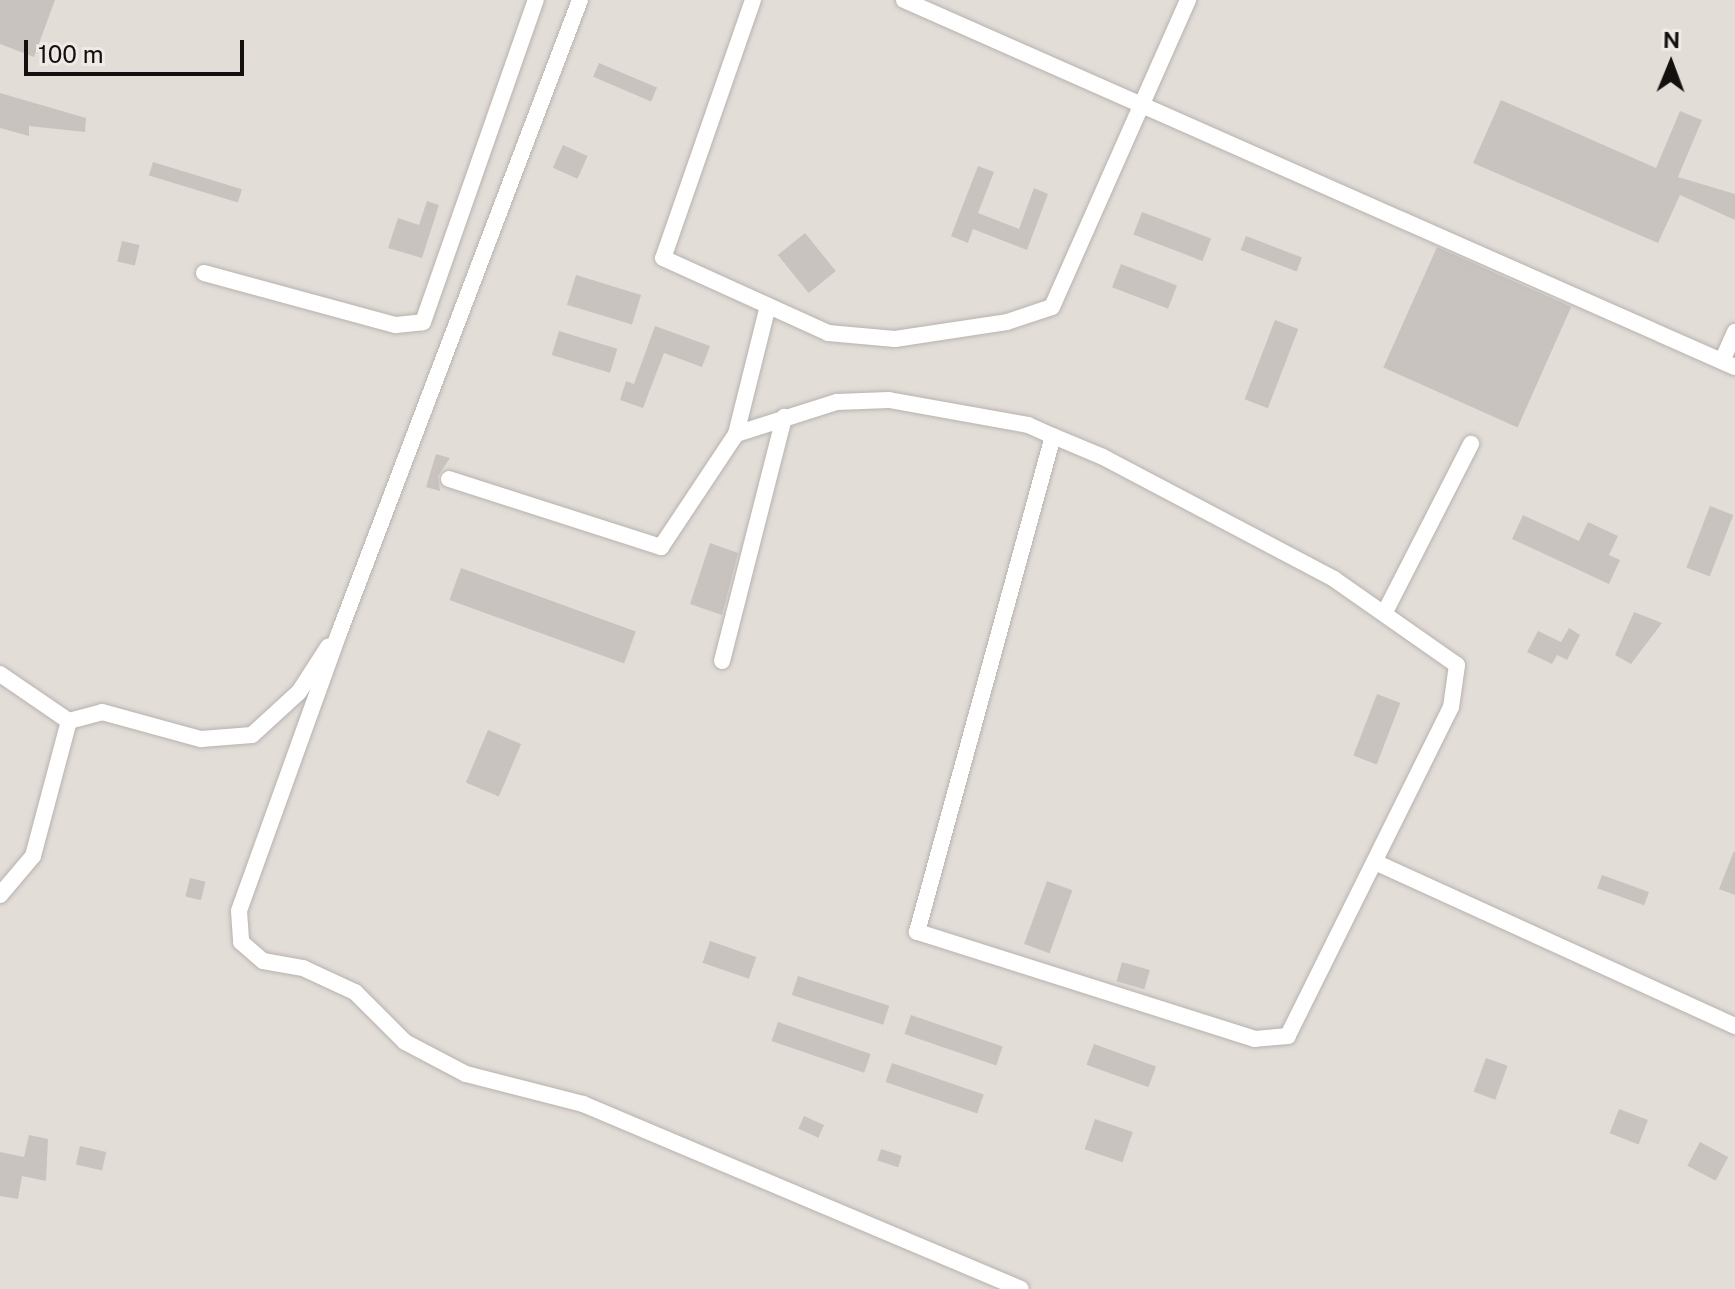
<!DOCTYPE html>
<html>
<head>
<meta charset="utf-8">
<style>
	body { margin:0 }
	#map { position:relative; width:1735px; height:1289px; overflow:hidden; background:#e3ddd8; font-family:"Public Sans",sans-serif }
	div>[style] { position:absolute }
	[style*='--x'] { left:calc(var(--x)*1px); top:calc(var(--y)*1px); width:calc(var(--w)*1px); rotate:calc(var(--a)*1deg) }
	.building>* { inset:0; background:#c9c3bf; transform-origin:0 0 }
	.roads { filter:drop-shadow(0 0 2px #b8b2ae) drop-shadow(0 0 2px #b8b2ae) }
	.minor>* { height:16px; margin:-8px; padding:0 8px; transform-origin:8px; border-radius:8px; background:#fff }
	span { translate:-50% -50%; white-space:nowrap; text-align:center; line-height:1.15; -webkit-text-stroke:6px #f0eae6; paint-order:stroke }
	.north { position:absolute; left:1631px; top:24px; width:80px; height:80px; -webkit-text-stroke:6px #f0eae6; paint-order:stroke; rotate:1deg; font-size:22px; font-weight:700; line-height:32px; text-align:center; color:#13110f }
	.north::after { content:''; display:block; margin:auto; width:28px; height:36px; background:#13110f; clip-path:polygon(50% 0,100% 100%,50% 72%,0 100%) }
	.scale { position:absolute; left:24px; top:40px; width:220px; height:36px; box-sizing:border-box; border:4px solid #13110f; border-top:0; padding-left:10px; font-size:24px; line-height:28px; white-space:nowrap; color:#13110f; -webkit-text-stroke:6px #f0eae6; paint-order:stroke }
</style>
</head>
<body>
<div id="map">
	<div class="building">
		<i style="clip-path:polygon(0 0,55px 0,34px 57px,0 44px)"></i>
		<i style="left:599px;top:63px;width:63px;height:15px;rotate:23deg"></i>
		<i style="clip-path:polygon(0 93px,86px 118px,85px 132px,29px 126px,29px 136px,0 128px)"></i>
		<i style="clip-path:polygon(1501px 100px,1656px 168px,1680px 111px,1702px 120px,1678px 177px,1735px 194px,1735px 220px,1680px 195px,1658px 243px,1473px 163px)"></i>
		<i style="left:563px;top:145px;width:27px;height:25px;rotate:24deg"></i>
		<i style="left:153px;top:162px;width:93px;height:14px;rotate:17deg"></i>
		<i style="clip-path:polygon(978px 166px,994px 172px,978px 213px,1019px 229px,1034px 188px,1048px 194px,1027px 250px,973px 229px,968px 243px,951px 236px)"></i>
		<i style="clip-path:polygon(427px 201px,439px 205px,422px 258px,388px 248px,398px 218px,419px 225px)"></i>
		<i style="left:1142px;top:212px;width:74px;height:24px;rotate:21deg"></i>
		<i style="left:805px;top:233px;width:49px;height:35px;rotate:51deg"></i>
		<i style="left:1246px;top:236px;width:60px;height:15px;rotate:21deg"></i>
		<i style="left:122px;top:241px;width:18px;height:21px;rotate:13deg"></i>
		<i style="left:1437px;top:247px;width:147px;height:132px;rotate:24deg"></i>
		<i style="left:1121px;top:264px;width:60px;height:25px;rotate:21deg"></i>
		<i style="left:576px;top:275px;width:68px;height:31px;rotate:17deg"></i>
		<i style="left:1275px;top:320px;width:25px;height:85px;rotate:21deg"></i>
		<i style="clip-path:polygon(655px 326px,710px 346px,702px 367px,664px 353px,643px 408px,620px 400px,626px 381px,634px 384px)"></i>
		<i style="left:559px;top:331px;width:61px;height:25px;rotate:17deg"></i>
		<i style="clip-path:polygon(436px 454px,450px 458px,438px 476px,440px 491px,426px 487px)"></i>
		<i style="left:1710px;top:506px;width:25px;height:66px;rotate:21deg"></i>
		<i style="clip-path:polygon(1523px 515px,1579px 541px,1588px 522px,1618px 536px,1609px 555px,1620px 560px,1609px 584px,1512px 539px)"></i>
		<i style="clip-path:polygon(710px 543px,738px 553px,722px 615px,690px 604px)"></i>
		<i style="left:461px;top:568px;width:186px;height:34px;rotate:20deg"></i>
		<i style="clip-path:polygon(1634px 612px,1662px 623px,1631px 664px,1615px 655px)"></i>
		<i style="clip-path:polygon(1569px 628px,1580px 635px,1567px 660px,1557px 655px,1552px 664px,1527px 652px,1538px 631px,1561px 642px)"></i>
		<i style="left:1377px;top:694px;width:25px;height:66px;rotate:21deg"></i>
		<i style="left:488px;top:730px;width:36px;height:57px;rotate:23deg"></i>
		<i style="clip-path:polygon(1734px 851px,1735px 852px,1735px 895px,1719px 889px)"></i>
		<i style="left:1602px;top:875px;width:50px;height:14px;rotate:20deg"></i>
		<i style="left:190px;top:878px;width:16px;height:19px;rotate:14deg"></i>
		<i style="left:1047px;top:881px;width:27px;height:67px;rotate:20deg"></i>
		<i style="left:710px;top:941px;width:49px;height:23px;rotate:19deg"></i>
		<i style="left:1122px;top:962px;width:29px;height:20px;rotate:16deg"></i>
		<i style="left:798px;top:976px;width:96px;height:20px;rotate:18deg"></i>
		<i style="left:911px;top:1015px;width:97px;height:20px;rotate:19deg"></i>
		<i style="left:778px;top:1022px;width:98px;height:20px;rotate:19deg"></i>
		<i style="left:1094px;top:1044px;width:66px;height:22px;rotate:20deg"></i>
		<i style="left:1486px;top:1058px;width:23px;height:36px;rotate:20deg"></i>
		<i style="left:892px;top:1063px;width:97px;height:20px;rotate:19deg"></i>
		<i style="left:1619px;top:1109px;width:31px;height:26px;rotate:21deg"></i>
		<i style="left:804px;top:1116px;width:22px;height:14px;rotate:24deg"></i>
		<i style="left:1095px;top:1119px;width:40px;height:32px;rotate:19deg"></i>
		<i style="clip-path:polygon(29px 1135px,48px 1139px,46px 1181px,22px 1176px,18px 1199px,0 1196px,0 1152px,24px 1157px)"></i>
		<i style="left:1700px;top:1142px;width:32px;height:27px;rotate:28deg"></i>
		<i style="left:80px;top:1146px;width:27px;height:19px;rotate:13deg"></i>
		<i style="left:881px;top:1149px;width:22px;height:12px;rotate:18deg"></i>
	</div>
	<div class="roads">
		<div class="minor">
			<i style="--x:580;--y:0;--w:677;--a:110.84"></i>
			<i style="--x:339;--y:633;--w:295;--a:109.8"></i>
			<i style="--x:239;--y:911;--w:31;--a:86"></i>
			<i style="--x:241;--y:942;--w:29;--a:41"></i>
			<i style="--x:263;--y:961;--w:41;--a:9.9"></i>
			<i style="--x:303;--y:968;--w:57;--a:24.8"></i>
			<i style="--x:355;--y:992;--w:71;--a:45"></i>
			<i style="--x:405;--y:1042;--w:69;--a:27.7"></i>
			<i style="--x:466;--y:1074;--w:121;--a:14.4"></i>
			<i style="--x:583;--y:1104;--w:475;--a:22.9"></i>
			<i style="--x:753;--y:0;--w:273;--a:109.2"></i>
			<i style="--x:663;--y:258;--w:181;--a:24.4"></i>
			<i style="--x:828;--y:333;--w:67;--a:5.1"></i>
			<i style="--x:895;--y:339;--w:113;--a:-8.6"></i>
			<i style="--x:1007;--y:322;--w:47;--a:-18.4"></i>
			<i style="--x:1052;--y:307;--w:336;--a:-66.1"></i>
			<i style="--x:904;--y:0;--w:908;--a:23.83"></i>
			<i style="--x:204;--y:273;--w:199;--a:15.2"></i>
			<i style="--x:396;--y:325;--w:27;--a:-6"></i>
			<i style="--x:423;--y:322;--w:341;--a:-70.7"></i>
			<i style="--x:1722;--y:361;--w:32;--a:-66"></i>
			<i style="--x:736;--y:434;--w:106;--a:-17.6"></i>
			<i style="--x:837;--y:402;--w:52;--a:-2.2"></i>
			<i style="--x:889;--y:400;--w:141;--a:10.2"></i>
			<i style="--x:1028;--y:425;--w:27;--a:24"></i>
			<i style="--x:1053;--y:436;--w:54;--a:22.8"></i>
			<i style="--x:1103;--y:457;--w:261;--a:27.8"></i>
			<i style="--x:1334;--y:579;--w:150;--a:35"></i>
			<i style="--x:1457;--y:665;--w:42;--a:98.1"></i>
			<i style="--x:1451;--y:707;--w:367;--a:116.4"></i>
			<i style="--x:1288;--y:1036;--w:33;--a:175"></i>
			<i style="--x:1255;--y:1039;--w:355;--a:-162.4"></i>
			<i style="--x:917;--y:932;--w:514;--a:-74.67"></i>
			<i style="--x:449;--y:479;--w:223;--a:17.8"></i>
			<i style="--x:661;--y:547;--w:136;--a:-56.4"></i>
			<i style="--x:736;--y:434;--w:132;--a:-76"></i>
			<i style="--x:1385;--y:612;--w:189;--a:-62.9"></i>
			<i style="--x:722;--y:661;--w:252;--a:-75.7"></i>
			<i style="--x:0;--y:674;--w:83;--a:34.3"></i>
			<i style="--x:69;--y:721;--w:34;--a:-15"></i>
			<i style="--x:102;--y:712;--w:103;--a:15.3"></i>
			<i style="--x:201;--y:739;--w:51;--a:-4.5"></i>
			<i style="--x:252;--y:735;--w:64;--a:-42.5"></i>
			<i style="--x:299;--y:692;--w:54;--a:-57.2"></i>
			<i style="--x:1375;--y:862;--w:396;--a:24.5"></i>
			<i style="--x:0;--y:895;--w:51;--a:-49.8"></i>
			<i style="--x:33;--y:856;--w:140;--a:-75.1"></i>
		</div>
	</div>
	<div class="north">N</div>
	<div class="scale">100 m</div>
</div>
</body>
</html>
